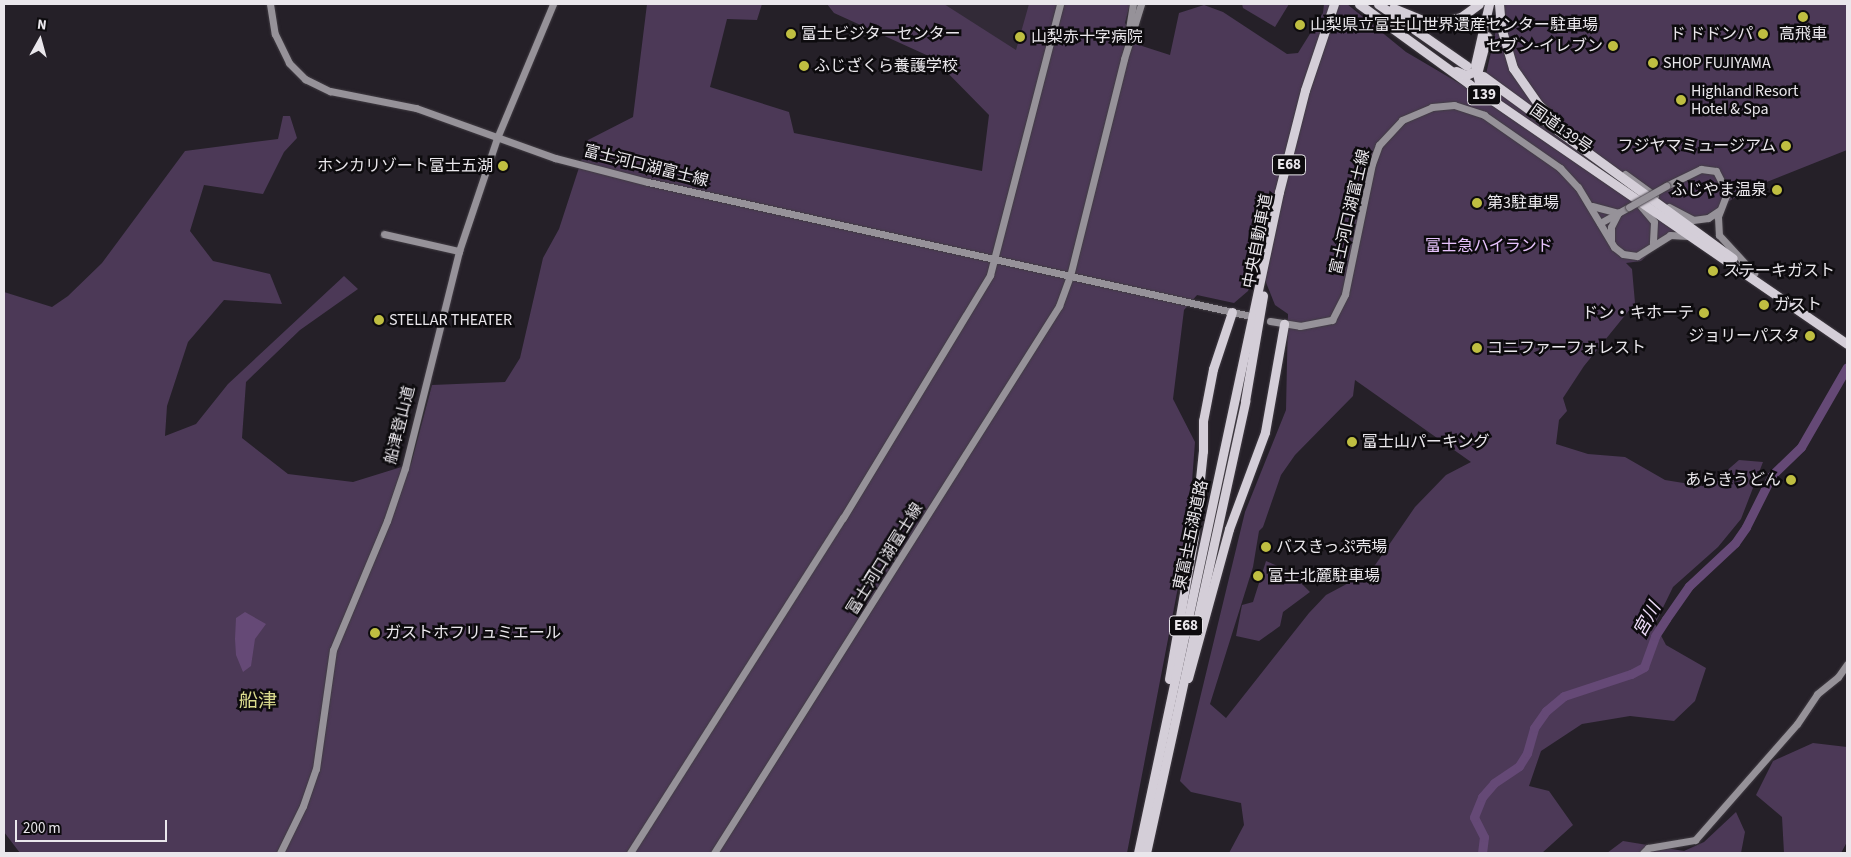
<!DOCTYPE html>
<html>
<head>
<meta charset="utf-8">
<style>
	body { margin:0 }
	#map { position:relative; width:1851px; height:857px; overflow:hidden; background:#252028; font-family:"Source Sans 3","Noto Sans JP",sans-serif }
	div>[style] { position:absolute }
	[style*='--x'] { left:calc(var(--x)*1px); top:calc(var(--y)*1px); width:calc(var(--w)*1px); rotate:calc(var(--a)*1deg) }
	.built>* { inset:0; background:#322a37 }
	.green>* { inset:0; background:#4c3957 }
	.water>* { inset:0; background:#654976 }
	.river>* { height:9px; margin:-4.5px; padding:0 4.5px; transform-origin:4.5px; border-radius:4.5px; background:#654976 }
	.roads { filter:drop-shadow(0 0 1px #413c43) drop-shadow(0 0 1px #413c43) }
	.secondary>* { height:7px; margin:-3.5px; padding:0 3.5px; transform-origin:3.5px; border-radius:3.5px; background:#969299 }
	.highway>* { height:9px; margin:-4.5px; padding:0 4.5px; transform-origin:4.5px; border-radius:4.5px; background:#d4ced8 }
	.bridges { filter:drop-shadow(0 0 1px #413c43) drop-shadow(0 0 1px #413c43) }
	.secondary-bridge>* { height:7px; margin:-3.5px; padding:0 3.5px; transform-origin:3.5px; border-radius:3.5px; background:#969299 }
	.dots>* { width:14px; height:14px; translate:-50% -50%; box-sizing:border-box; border:2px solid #0d0b0e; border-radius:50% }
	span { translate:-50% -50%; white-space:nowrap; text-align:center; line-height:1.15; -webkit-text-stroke:5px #0d0b0e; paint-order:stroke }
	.shield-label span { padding:1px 4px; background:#0d0b0e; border:1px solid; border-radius:4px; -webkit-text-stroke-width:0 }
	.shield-label { font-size:15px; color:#eae7ec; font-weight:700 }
	.poi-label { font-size:16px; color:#eae7ec }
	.left { translate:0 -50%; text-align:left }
	.right { translate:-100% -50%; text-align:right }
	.street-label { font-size:16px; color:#eae7ec }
	.park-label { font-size:16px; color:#e7c3fd }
	.water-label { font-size:18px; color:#eedcf9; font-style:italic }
	.quarter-label { font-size:19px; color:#dadb8d }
	.frame { position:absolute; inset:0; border:5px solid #eae7ec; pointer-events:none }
	.north { position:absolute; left:15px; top:15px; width:50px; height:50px; -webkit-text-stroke:4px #0d0b0e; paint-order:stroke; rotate:7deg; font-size:14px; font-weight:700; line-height:20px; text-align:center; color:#eae7ec }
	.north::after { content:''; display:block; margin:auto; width:18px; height:22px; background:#eae7ec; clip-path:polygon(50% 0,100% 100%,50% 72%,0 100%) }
	.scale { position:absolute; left:15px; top:820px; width:152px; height:22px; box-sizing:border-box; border:2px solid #eae7ec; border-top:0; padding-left:6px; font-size:15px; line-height:18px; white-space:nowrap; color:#eae7ec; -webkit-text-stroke:4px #0d0b0e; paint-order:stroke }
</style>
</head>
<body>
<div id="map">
	<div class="built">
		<i style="clip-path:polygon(942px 4px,1057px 4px,1040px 71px)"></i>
	</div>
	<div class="green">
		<i style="clip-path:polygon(evenodd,647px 4px,762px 4px,757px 20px,727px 19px,710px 87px,789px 112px,794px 133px,982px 171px,989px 115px,933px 58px,834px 13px,827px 4px,944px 4px,1016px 50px,1029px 4px,1130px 4px,1125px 23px,1142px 46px,1170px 55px,1179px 13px,1204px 5px,1223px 12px,1287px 54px,1298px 53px,1323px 13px,1324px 4px,1347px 4px,1406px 52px,1481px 96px,1502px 4px,1847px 4px,1847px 150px,1749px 189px,1659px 244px,1641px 261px,1626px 263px,1632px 269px,1635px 303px,1584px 366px,1563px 398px,1567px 411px,1559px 420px,1556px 444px,1588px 454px,1625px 457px,1665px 480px,1708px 487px,1739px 460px,1763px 462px,1741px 519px,1718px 547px,1673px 587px,1655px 624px,1666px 645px,1706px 668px,1695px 701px,1674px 721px,1630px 716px,1582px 724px,1541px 751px,1529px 786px,1549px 791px,1573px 825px,1542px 853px,1229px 853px,1244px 825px,1241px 803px,1191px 792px,1180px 781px,1245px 512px,1286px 410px,1288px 314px,1275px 305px,1265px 280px,1255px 273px,1248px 291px,1234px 303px,1197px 295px,1184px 310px,1173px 399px,1195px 442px,1188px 535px,1127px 853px,20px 853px,4px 832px,4px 292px,52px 307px,68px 296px,102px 263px,185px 151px,278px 139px,283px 116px,290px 116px,297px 138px,284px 152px,263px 194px,204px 185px,190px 231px,213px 261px,270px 274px,282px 304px,224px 300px,188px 342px,167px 406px,165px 436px,196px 424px,228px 384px,344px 276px,358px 289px,300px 330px,246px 382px,242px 438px,288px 474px,353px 482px,411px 464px,432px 385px,505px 382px,520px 358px,543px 258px,559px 229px,588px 140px,633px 117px,647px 4px,1355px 380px,1471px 462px,1446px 475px,1415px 507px,1371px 571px,1326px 595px,1309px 613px,1226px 718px,1210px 704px,1253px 567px,1259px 531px,1263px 527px,1281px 475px,1295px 455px,1353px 396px,1355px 380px)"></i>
		<i style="clip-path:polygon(1242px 4px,1289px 4px,1275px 27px,1243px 8px)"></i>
		<i style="clip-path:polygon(1266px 561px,1301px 576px,1299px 581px,1310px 592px,1283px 612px,1280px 626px,1259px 641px,1236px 636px,1242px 605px,1253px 602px)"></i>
		<i style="clip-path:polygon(1813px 743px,1847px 747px,1847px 842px,1841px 853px,1784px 853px,1782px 817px,1756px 795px,1773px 761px)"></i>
		<i style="clip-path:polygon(1736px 812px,1745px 832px,1741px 853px,1607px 853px,1623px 841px,1684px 851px,1704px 842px)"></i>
	</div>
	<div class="water">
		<i style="clip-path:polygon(245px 612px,266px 624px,255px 639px,251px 666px,243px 672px,236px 655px,235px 639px,236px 618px)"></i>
	</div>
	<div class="river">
		<i style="--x:1482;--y:853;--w:16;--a:-83"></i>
		<i style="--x:1484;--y:837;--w:22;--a:-117"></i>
		<i style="--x:1474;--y:817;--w:22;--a:-68"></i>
		<i style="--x:1482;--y:797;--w:18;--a:-49"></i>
		<i style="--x:1494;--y:783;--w:30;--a:-34"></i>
		<i style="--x:1519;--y:766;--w:15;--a:-58"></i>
		<i style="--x:1527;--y:753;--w:26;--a:-74"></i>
		<i style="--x:1534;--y:728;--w:21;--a:-55"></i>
		<i style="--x:1546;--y:711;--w:23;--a:-40"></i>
		<i style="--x:1564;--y:696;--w:71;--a:-18.2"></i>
		<i style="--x:1631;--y:674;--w:15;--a:-28"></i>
		<i style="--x:1644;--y:667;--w:33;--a:-70"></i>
		<i style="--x:1655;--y:636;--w:20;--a:-57"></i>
		<i style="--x:1666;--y:619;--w:40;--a:-55.1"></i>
		<i style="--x:1689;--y:586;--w:63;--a:-43.1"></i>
		<i style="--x:1735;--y:543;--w:19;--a:-55"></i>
		<i style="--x:1746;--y:527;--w:58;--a:-63.4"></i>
		<i style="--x:1772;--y:475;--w:40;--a:-44"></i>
		<i style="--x:1801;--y:447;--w:92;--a:-60.1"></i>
	</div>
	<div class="roads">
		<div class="secondary">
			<i style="--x:270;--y:4;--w:30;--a:81"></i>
			<i style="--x:275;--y:34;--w:32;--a:64"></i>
			<i style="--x:289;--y:63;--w:23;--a:45"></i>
			<i style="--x:305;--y:79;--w:28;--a:26"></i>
			<i style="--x:330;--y:91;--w:88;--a:11.2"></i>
			<i style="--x:416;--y:108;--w:148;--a:19.8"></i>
			<i style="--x:555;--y:158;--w:96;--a:14.5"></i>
			<i style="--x:648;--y:182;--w:613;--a:12.54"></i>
			<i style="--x:1129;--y:29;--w:25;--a:-81"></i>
			<i style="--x:1625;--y:174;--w:37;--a:36"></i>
			<i style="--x:1666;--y:186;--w:39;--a:-26"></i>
			<i style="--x:1701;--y:169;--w:15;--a:8"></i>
			<i style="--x:1716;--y:171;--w:25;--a:63"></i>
			<i style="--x:1727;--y:193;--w:26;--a:111"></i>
			<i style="--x:1718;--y:217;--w:18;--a:87"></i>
			<i style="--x:1719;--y:235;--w:52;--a:47.4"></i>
			<i style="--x:1639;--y:204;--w:23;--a:50"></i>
			<i style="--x:1654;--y:222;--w:21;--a:93"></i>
			<i style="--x:1592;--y:206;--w:27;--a:15"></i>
			<i style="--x:1669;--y:207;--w:27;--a:28"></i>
			<i style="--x:1693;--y:220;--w:15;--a:-8"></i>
			<i style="--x:1708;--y:218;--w:14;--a:-34"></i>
			<i style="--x:1600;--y:223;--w:33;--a:-29"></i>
			<i style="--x:384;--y:234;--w:77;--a:12.8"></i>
			<i style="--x:1611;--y:241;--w:14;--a:-90"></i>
			<i style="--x:1611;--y:227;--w:16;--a:-63"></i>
			<i style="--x:1270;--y:321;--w:30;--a:9"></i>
			<i style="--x:1300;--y:326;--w:33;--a:-11"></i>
			<i style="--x:1332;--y:320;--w:29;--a:-63"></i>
			<i style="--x:1345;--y:294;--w:133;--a:-78.3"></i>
			<i style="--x:1372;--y:164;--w:20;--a:-70"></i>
			<i style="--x:1379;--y:145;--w:34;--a:-47"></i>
			<i style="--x:1402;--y:120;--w:33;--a:-23"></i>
			<i style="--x:1432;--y:107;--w:22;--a:-5"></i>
			<i style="--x:1454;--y:105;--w:32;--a:18"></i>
			<i style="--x:1484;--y:115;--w:93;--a:34.9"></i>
			<i style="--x:1560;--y:168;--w:26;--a:47"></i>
			<i style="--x:1578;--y:187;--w:70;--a:59"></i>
			<i style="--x:1614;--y:247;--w:11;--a:38"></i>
			<i style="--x:1623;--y:254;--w:14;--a:8"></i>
			<i style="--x:1637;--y:256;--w:39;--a:-32"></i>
			<i style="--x:1670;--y:235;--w:19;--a:3"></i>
			<i style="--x:280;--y:853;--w:52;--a:-63.9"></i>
			<i style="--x:303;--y:806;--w:39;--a:-71"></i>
			<i style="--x:316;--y:769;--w:120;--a:-81.9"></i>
			<i style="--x:333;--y:650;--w:140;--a:-67.3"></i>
			<i style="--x:387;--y:521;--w:56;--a:-71.2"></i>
			<i style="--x:405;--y:468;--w:224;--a:-76"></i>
			<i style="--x:459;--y:251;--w:119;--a:-71.4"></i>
			<i style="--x:497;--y:138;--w:145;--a:-67.3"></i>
			<i style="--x:630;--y:853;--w:397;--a:-57.6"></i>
			<i style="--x:843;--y:518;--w:284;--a:-58.8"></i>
			<i style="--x:990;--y:275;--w:280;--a:-75.5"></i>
			<i style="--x:714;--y:853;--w:647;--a:-57.76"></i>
			<i style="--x:1059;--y:306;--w:32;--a:-70"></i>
			<i style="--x:1070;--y:276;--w:224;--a:-76"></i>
			<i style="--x:1124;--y:59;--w:58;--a:-72.8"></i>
			<i style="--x:1643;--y:853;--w:7;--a:-45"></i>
			<i style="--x:1648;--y:848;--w:48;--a:-9.7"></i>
			<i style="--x:1695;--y:840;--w:154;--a:-48.7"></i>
			<i style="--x:1797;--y:724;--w:36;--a:-56"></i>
			<i style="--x:1817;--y:694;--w:27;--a:-39"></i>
			<i style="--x:1838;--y:677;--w:16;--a:-55"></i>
		</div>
		<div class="highway">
			<i style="--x:1359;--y:4;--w:136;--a:36"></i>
			<i style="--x:1469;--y:84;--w:459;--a:34.5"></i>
			<i style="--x:1378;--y:4;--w:108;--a:34.9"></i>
			<i style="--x:1499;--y:4;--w:23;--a:85"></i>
			<i style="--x:1501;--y:27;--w:43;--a:73.7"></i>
			<i style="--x:1513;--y:68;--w:44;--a:55.2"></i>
			<i style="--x:1538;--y:104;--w:26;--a:43"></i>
			<i style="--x:1393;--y:8;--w:31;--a:22"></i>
			<i style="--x:1422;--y:20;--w:20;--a:3"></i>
			<i style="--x:1442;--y:21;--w:19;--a:-12"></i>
			<i style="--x:1461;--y:17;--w:22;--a:-36"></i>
			<i style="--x:1456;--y:71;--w:11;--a:22"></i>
			<i style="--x:1466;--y:75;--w:13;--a:-23"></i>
			<i style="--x:1478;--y:70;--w:35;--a:-75"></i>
			<i style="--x:1483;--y:76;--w:309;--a:36.1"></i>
			<i style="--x:1489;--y:93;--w:15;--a:-132"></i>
			<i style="--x:1479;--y:82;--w:17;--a:-103"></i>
			<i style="--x:1475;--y:65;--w:63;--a:-77.1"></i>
			<i style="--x:1188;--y:678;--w:155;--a:-74.6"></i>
			<i style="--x:1229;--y:529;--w:103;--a:-69.6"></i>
			<i style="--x:1265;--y:432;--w:110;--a:-80"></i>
			<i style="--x:1169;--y:679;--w:145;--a:-80.1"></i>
			<i style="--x:1194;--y:536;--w:85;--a:-84"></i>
			<i style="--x:1203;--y:451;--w:30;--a:-90"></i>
			<i style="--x:1203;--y:421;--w:53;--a:-79.1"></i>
			<i style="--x:1213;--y:369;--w:60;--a:-71.6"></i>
			<i style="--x:1138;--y:853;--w:676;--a:-77.96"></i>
			<i style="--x:1279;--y:192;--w:105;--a:-75.7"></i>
			<i style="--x:1305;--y:90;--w:91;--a:-71.4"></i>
			<i style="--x:1146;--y:853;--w:463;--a:-77.6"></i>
			<i style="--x:1245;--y:401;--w:107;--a:-80.3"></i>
		</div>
	</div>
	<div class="bridges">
		<div class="secondary-bridge">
			<i style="--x:1629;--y:207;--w:43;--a:-29.6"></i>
		</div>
	</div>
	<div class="dots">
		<i style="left:1803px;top:17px;background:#bfbe41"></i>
		<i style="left:1300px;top:25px;background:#bfbe41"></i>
		<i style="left:791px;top:34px;background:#bfbe41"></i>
		<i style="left:1763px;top:34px;background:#bfbe41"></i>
		<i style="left:1020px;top:37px;background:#bfbe41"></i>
		<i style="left:1613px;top:46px;background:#bfbe41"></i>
		<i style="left:1653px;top:63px;background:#bfbe41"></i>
		<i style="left:804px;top:66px;background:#bfbe41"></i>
		<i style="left:1681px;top:100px;background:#bfbe41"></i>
		<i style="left:1786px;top:146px;background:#bfbe41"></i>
		<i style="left:503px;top:166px;background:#bfbe41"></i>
		<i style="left:1777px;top:190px;background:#bfbe41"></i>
		<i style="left:1477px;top:203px;background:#bfbe41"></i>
		<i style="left:1713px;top:271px;background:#bfbe41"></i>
		<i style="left:1764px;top:305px;background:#bfbe41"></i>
		<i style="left:1704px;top:313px;background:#bfbe41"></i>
		<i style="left:379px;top:320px;background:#bfbe41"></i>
		<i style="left:1810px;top:336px;background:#bfbe41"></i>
		<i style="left:1477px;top:348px;background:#bfbe41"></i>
		<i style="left:1352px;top:442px;background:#bfbe41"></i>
		<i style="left:1791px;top:480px;background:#bfbe41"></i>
		<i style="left:1266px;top:547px;background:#bfbe41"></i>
		<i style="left:1258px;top:576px;background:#bfbe41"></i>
		<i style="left:375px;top:633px;background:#bfbe41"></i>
	</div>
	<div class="shield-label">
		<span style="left:1484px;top:95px">139</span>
		<span style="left:1289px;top:165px">E68</span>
		<span style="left:1186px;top:626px">E68</span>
	</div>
	<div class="poi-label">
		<span class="left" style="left:1310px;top:25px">山梨県立富士山世界遺産センター駐車場</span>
		<span class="left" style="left:801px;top:34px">富士ビジターセンター</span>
		<span class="right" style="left:1753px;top:34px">ド ドドンパ</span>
		<span style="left:1803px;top:34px">高飛車</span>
		<span class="left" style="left:1031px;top:37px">山梨赤十字病院</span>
		<span class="right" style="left:1603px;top:46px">セブン-イレブン</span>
		<span class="left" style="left:1663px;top:63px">SHOP FUJIYAMA</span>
		<span class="left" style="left:814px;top:66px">ふじざくら養護学校</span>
		<span class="left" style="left:1691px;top:100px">Highland Resort<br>Hotel &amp; Spa</span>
		<span class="right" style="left:1776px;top:146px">フジヤマミュージアム</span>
		<span class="right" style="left:493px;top:166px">ホンカリゾート富士五湖</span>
		<span class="right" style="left:1767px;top:190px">ふじやま温泉</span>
		<span class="left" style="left:1487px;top:203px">第3駐車場</span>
		<span class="left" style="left:1723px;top:271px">ステーキガスト</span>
		<span class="left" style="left:1774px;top:305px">ガスト</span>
		<span class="right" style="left:1694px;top:313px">ドン・キホーテ</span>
		<span class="left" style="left:389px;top:320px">STELLAR THEATER</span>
		<span class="right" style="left:1800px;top:336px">ジョリーパスタ</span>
		<span class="left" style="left:1487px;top:348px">コニファーフォレスト</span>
		<span class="left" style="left:1362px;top:442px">富士山パーキング</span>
		<span class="right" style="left:1781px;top:480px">あらきうどん</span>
		<span class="left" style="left:1276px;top:547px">バスきっぷ売場</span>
		<span class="left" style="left:1268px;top:576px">富士北麓駐車場</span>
		<span class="left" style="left:385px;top:633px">ガストホフリュミエール</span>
	</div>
	<div class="street-label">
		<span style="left:1561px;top:129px;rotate:35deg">国道139号</span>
		<span style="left:646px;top:166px;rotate:14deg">富士河口湖富士線</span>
		<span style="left:1350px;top:212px;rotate:-77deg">富士河口湖富士線</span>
		<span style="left:1258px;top:241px;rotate:-79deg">中央自動車道</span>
		<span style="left:400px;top:425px;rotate:-76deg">船津登山道</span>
		<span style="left:1191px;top:535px;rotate:-78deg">東富士五湖道路</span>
		<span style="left:885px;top:559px;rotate:-58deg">富士河口湖富士線</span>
	</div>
	<div class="park-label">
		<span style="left:1489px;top:246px">富士急ハイランド</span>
	</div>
	<div class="water-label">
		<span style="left:1648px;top:620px;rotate:-61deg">宮川</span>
	</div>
	<div class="quarter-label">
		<span style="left:258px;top:702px">船津</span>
	</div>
	<div class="frame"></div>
	<div class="north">N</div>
	<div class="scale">200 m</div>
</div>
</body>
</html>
